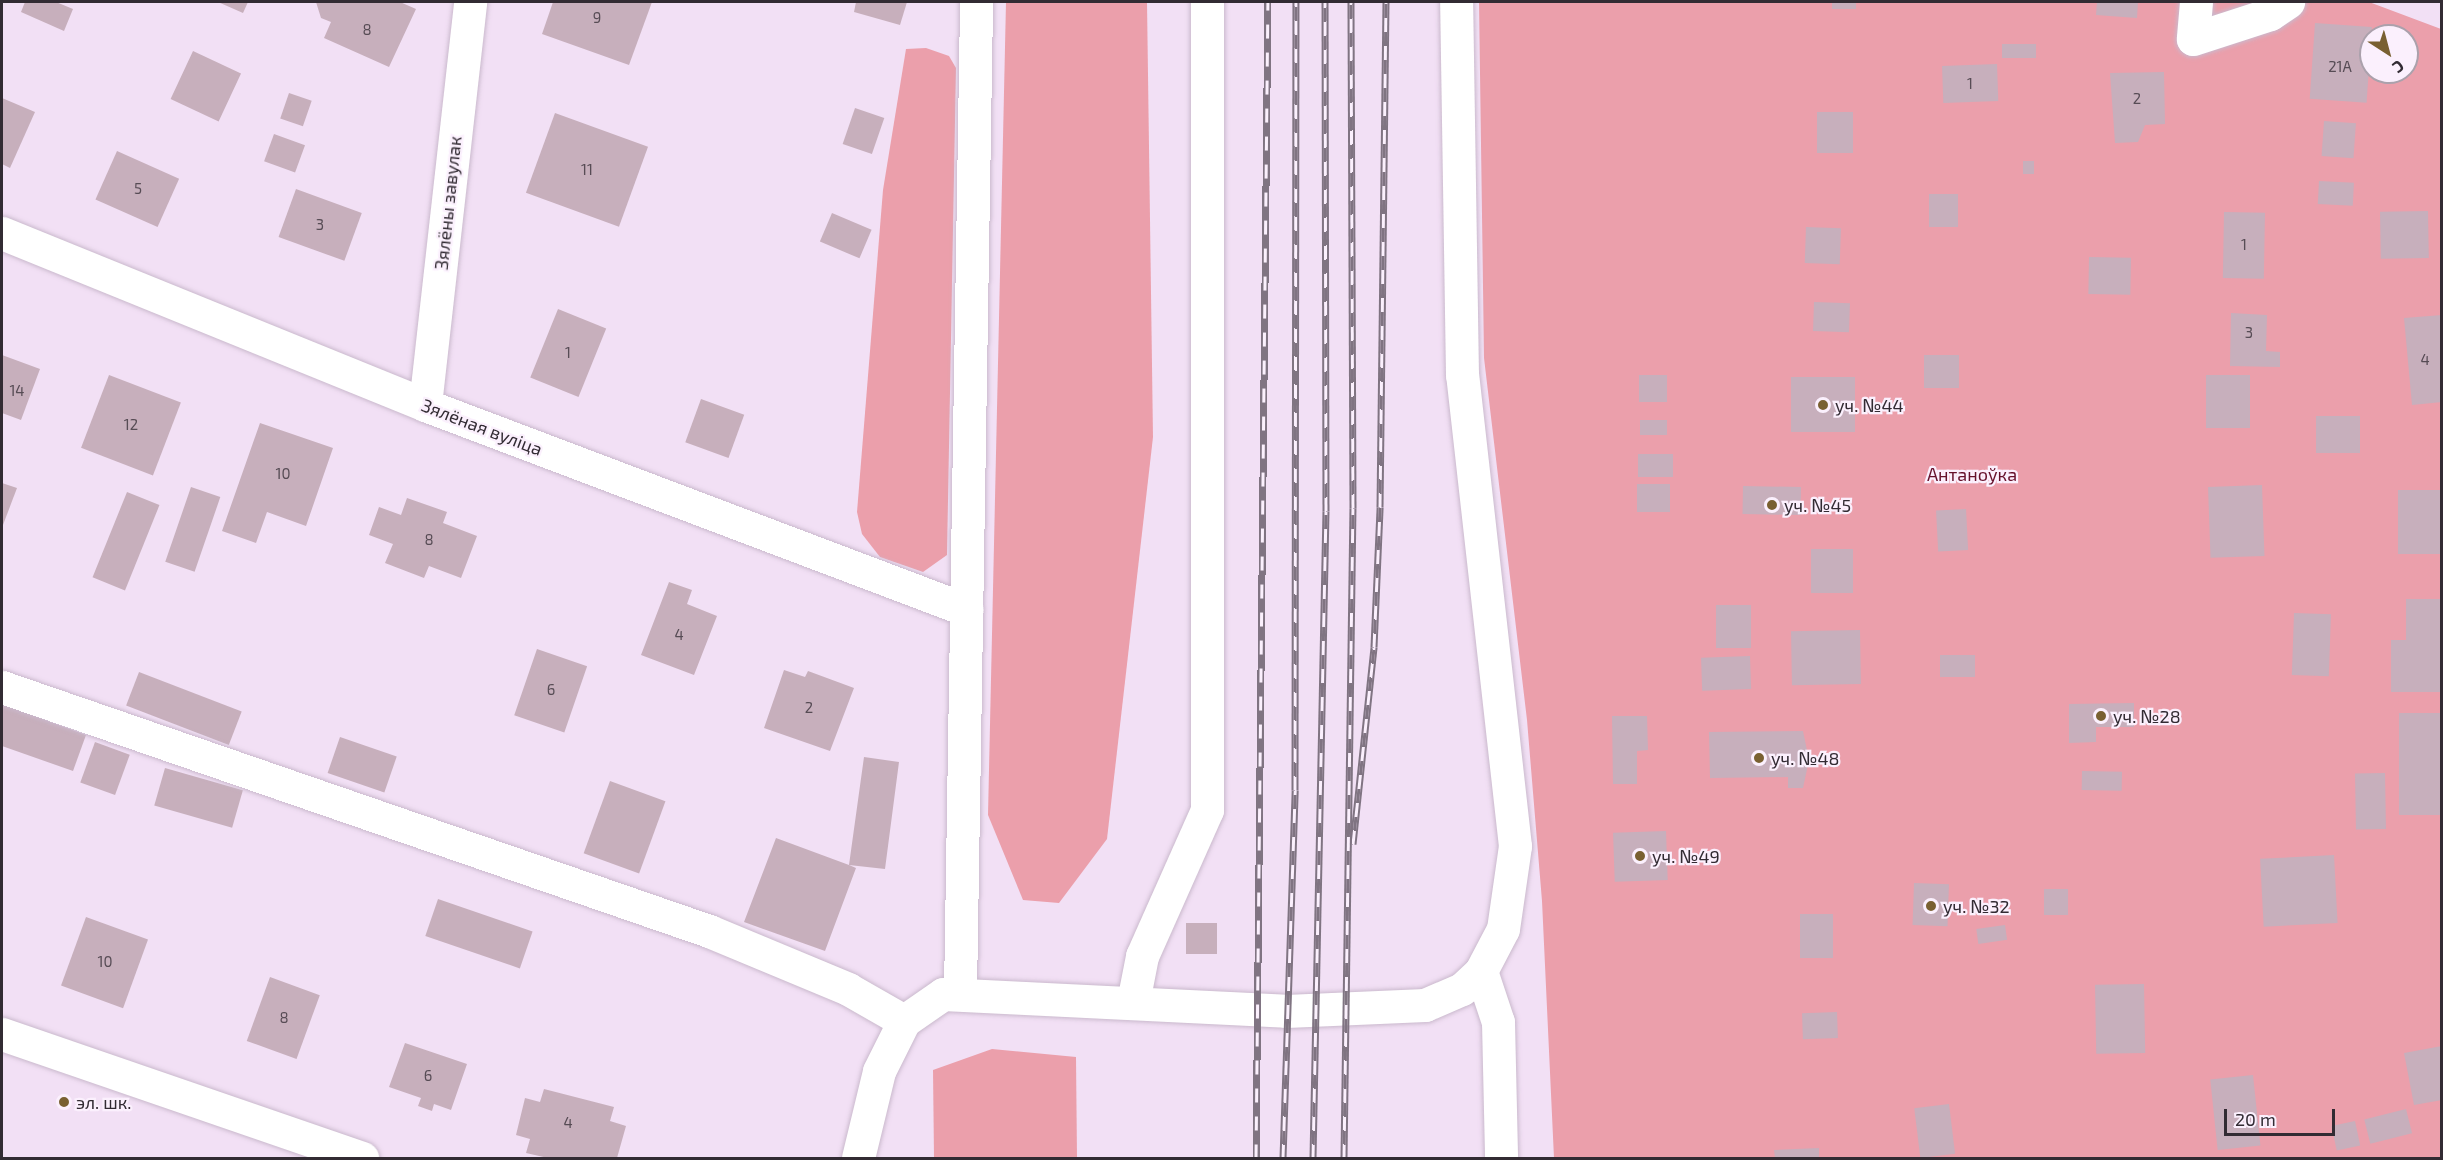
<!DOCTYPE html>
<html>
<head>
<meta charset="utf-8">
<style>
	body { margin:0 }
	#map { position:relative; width:2443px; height:1160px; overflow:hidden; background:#f2e0f5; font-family:"Exo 2",sans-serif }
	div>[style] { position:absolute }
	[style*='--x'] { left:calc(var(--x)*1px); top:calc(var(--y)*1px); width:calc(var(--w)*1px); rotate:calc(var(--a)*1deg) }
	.green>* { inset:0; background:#eb9fab }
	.building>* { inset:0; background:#c7afbc; transform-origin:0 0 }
	.roads { filter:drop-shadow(0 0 2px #cab9cd) drop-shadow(0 0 2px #cab9cd) }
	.minor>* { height:33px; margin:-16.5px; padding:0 16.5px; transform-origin:16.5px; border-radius:16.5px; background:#fff }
	.rail>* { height:7px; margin-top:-3.5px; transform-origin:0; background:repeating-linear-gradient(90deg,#fbf0fd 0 14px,#807482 0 28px); box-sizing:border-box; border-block:2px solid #807482 }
	.dots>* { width:16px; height:16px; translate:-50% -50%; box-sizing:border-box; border:3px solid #fbf0fd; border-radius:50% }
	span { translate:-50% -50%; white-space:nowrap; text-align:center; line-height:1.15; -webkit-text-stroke:4.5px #fbf0fd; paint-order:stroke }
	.number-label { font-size:15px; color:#574c55 }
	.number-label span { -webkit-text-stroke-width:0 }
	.street-label { font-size:18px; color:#322b33 }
	.poi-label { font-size:18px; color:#322b33 }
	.left { translate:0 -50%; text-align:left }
	.park-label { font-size:18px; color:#66102b }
	.frame { position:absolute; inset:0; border:3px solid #322b33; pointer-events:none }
	.north { position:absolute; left:2359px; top:24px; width:60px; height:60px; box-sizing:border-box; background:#fbf0fd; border:2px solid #aba1ac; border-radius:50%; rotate:144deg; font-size:16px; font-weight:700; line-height:24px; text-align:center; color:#322b33 }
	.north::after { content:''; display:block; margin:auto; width:21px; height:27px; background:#796031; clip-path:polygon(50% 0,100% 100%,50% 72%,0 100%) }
	.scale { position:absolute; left:2224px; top:1109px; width:111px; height:27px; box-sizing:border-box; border:3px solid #322b33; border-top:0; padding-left:8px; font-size:18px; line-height:21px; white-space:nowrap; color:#322b33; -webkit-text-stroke:4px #fbf0fd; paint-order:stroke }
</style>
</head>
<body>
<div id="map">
	<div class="green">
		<i style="clip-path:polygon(1006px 2px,1147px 2px,1153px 437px,1107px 839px,1059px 903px,1023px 900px,988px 815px)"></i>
		<i style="clip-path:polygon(evenodd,1479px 2px,2369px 2px,2441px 29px,2441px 1158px,1554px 1158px,1542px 901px,1527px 720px,1484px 358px,1479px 2px,2371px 36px,2407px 36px,2407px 72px,2371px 72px,2371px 36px)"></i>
		<i style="clip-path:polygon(926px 48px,949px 56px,956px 68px,947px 555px,923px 572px,880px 557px,862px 534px,857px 512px,883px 190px,906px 49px)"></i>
		<i style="clip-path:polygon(992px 1049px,1076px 1057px,1077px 1158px,934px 1158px,933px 1070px)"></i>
	</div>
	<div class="building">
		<i style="clip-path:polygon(25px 2px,56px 2px,73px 9px,64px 31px,21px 12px)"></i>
		<i style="clip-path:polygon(218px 2px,248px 2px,243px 13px)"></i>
		<i style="clip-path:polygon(316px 2px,400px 2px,416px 9px,389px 67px,324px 38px,331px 22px,321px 18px)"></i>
		<i style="clip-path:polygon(553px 2px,652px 2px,629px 65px,542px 34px)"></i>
		<i style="clip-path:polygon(856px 2px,907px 2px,900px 25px,854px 12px)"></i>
		<i style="left:1832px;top:2px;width:24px;height:7px"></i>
		<i style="clip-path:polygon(2097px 2px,2138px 2px,2137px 18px,2096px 15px)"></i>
		<i style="left:2315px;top:23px;width:57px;height:76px;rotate:4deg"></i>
		<i style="left:2002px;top:44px;width:34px;height:14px"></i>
		<i style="left:193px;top:51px;width:53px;height:53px;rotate:25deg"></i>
		<i style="left:1997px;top:64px;width:37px;height:55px;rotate:88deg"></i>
		<i style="clip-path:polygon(2164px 72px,2165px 124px,2145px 125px,2138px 142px,2115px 143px,2110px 73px)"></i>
		<i style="left:289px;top:93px;width:24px;height:27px;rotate:19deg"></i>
		<i style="clip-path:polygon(2px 98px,35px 112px,10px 168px,2px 164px)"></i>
		<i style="left:855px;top:108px;width:31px;height:38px;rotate:19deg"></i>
		<i style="left:1817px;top:112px;width:36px;height:41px"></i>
		<i style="left:555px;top:113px;width:99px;height:85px;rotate:20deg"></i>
		<i style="left:2324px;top:121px;width:32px;height:35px;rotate:4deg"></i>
		<i style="left:274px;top:134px;width:33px;height:29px;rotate:20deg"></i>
		<i style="left:117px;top:151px;width:68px;height:53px;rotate:24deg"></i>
		<i style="left:2023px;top:161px;width:11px;height:13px"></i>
		<i style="left:2319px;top:181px;width:35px;height:23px;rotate:3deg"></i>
		<i style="left:296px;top:189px;width:70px;height:51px;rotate:20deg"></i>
		<i style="left:1929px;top:194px;width:29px;height:33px"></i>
		<i style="left:2428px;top:211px;width:47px;height:48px;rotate:89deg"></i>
		<i style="left:2224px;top:212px;width:41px;height:66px;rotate:1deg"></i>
		<i style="left:832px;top:213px;width:43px;height:31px;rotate:23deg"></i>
		<i style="left:1806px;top:227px;width:35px;height:36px;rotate:2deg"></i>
		<i style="left:2089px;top:257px;width:42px;height:37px;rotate:1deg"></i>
		<i style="left:1814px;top:302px;width:36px;height:29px;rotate:2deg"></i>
		<i style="left:558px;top:309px;width:52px;height:74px;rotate:22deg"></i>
		<i style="clip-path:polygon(2231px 313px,2267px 315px,2266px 351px,2280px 352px,2280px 367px,2230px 366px)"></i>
		<i style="clip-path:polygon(2442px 315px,2442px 402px,2412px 405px,2404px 318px)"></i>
		<i style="clip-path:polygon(2px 355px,40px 369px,21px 420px,2px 413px)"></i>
		<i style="left:1924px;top:355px;width:35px;height:33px"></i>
		<i style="left:109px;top:375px;width:77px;height:78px;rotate:21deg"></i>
		<i style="left:1639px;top:375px;width:28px;height:27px"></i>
		<i style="left:2206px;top:375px;width:44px;height:53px"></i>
		<i style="left:1791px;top:377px;width:64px;height:55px"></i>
		<i style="left:701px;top:399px;width:46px;height:46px;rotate:20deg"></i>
		<i style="left:2316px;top:416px;width:44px;height:37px"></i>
		<i style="left:1640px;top:420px;width:27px;height:15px"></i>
		<i style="clip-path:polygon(260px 423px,333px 448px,306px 526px,267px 512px,256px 543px,222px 531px)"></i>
		<i style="left:1638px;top:454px;width:35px;height:23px"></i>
		<i style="clip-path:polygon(2px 483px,17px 488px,3px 525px,2px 525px)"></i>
		<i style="left:1637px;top:484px;width:33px;height:28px"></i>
		<i style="left:2262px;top:485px;width:71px;height:54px;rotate:88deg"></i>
		<i style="left:1743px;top:486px;width:58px;height:28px;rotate:1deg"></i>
		<i style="left:191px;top:487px;width:31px;height:79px;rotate:19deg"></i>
		<i style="left:2442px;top:490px;width:64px;height:44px;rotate:90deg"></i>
		<i style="left:127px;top:492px;width:35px;height:92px;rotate:22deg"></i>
		<i style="clip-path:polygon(407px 498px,447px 512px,443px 523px,477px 536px,461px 578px,429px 566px,424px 578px,385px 563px,393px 544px,369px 535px,379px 507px,401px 515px)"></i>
		<i style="left:1966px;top:509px;width:41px;height:30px;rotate:87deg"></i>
		<i style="left:1811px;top:549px;width:42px;height:44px"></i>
		<i style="clip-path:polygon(669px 582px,692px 590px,687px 604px,717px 616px,694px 675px,641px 655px)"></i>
		<i style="clip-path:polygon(2406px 599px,2442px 599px,2442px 692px,2391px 692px,2391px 640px,2406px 640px)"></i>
		<i style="left:1716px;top:605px;width:35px;height:43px"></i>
		<i style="left:2294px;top:613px;width:37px;height:62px;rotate:2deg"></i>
		<i style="left:1860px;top:630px;width:54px;height:69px;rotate:89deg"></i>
		<i style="left:537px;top:649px;width:53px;height:70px;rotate:19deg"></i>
		<i style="left:1975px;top:655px;width:22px;height:35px;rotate:90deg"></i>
		<i style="left:1750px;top:656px;width:33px;height:49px;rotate:88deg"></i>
		<i style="clip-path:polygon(784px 670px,805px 677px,808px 671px,854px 688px,830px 751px,764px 728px)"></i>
		<i style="left:139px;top:672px;width:110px;height:36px;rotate:21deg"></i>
		<i style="clip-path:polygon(2134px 703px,2134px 727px,2096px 727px,2096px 742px,2069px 743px,2069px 704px)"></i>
		<i style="clip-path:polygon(2px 704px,86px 735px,73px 771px,2px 746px)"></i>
		<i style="left:2442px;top:713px;width:102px;height:43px;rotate:90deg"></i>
		<i style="clip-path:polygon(1612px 716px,1647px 716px,1648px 750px,1637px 751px,1637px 784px,1613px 784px)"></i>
		<i style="clip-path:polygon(1803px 731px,1809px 760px,1803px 788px,1788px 788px,1788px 777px,1710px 778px,1709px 732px)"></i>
		<i style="left:340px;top:737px;width:60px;height:38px;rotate:19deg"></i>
		<i style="left:95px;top:742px;width:37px;height:43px;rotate:20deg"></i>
		<i style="clip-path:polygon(864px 757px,899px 762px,885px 869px,849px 865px,856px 868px,825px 951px,744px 922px,776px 838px,849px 865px)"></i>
		<i style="left:165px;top:768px;width:81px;height:39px;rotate:16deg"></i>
		<i style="left:2082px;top:771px;width:40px;height:19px;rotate:1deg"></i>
		<i style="left:2385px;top:773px;width:56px;height:30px;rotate:89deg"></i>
		<i style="left:610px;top:781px;width:59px;height:77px;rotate:20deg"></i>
		<i style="left:1666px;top:831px;width:49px;height:53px;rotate:88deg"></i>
		<i style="left:2334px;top:855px;width:68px;height:74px;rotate:87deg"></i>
		<i style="left:1914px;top:883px;width:35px;height:42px;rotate:2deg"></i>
		<i style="left:2068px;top:889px;width:26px;height:24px;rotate:90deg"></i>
		<i style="left:438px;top:899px;width:100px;height:39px;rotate:19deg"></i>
		<i style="left:1833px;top:914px;width:44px;height:33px;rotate:90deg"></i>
		<i style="left:86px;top:917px;width:66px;height:73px;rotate:20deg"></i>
		<i style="left:1186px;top:923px;width:31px;height:31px"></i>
		<i style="left:2005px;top:925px;width:15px;height:29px;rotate:82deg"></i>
		<i style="left:270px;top:977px;width:53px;height:68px;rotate:20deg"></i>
		<i style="left:2144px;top:984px;width:69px;height:49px;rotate:89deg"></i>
		<i style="left:1837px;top:1012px;width:26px;height:35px;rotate:88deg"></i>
		<i style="clip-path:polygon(405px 1043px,467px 1064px,451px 1110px,434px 1104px,432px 1111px,418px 1106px,421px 1098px,389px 1087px)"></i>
		<i style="clip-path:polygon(2442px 1046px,2442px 1100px,2414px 1105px,2404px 1053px)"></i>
		<i style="left:2253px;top:1075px;width:71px;height:43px;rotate:84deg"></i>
		<i style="clip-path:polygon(544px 1089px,614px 1107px,610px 1121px,626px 1126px,617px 1158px,548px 1158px,526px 1153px,530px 1139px,516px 1135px,525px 1098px,540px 1102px)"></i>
		<i style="left:1949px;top:1104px;width:50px;height:35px;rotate:83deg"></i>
		<i style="left:2406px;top:1109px;width:25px;height:43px;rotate:76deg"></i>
		<i style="left:2355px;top:1121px;width:25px;height:24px;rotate:78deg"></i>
		<i style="clip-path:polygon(1819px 1148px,1819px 1158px,1775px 1158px,1774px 1150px)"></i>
	</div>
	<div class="roads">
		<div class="minor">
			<i style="--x:2196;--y:2;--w:37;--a:95"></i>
			<i style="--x:2193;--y:39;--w:81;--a:-18"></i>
			<i style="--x:2270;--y:14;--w:22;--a:-34"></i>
			<i style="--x:2;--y:233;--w:457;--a:22.1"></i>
			<i style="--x:425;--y:405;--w:579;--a:20.72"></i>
			<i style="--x:425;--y:405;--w:406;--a:-83.6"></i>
			<i style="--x:2;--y:687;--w:748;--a:19.04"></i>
			<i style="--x:709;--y:931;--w:151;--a:22.6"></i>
			<i style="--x:848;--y:989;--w:64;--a:29.7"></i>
			<i style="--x:1481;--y:971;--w:54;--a:71.6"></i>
			<i style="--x:1498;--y:1022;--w:136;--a:88.7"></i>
			<i style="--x:960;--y:992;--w:990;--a:-89.07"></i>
			<i style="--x:1133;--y:1002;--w:47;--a:-78.9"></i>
			<i style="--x:1142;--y:956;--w:160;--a:-66"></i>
			<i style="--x:1207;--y:810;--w:808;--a:-90"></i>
			<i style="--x:2;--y:1034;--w:381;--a:19"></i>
			<i style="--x:858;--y:1158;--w:89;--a:-76.4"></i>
			<i style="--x:879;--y:1071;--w:56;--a:-63.4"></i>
			<i style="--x:904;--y:1021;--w:47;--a:-34.7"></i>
			<i style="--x:943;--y:994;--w:343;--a:2.8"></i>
			<i style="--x:1286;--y:1011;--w:139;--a:-2.5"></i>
			<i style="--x:1425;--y:1005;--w:40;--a:-23.4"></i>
			<i style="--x:1462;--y:989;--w:26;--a:-43"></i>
			<i style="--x:1481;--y:971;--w:47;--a:-62.4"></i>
			<i style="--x:1503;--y:929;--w:84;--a:-81.8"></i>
			<i style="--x:1515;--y:846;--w:474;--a:-96.4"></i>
			<i style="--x:1462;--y:375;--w:373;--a:-90.9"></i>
		</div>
	</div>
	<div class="rail">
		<i style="--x:1353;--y:844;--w:198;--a:-83.9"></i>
		<i style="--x:1374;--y:647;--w:140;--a:-87.5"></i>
		<i style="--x:1380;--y:507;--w:505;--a:-89.32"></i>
		<i style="--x:1256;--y:1158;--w:1156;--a:-89.41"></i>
		<i style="--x:1283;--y:1158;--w:368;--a:-88.1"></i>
		<i style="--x:1295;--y:790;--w:788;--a:-89.93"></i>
		<i style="--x:1313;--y:1158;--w:647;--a:-88.85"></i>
		<i style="--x:1326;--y:511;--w:509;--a:-90.11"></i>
		<i style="--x:1344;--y:1158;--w:650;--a:-89.21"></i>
		<i style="--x:1353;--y:508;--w:506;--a:-90.23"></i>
	</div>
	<div class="dots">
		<i style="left:1823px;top:405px;background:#796031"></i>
		<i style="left:1772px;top:505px;background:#796031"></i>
		<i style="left:2101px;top:716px;background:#796031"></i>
		<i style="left:1759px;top:758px;background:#796031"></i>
		<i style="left:1640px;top:856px;background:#796031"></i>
		<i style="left:1931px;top:906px;background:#796031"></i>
		<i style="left:64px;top:1102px;background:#796031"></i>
	</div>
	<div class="number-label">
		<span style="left:597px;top:18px">9</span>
		<span style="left:367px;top:30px">8</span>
		<span style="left:2340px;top:67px">21А</span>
		<span style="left:1970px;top:84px">1</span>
		<span style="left:2137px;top:99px">2</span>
		<span style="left:587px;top:170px">11</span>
		<span style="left:138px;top:189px">5</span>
		<span style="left:320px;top:225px">3</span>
		<span style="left:2244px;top:245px">1</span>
		<span style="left:2249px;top:333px">3</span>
		<span style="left:568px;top:353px">1</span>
		<span style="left:2425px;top:360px">4</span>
		<span style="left:17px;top:391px">14</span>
		<span style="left:131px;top:425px">12</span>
		<span style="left:283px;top:474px">10</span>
		<span style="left:429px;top:540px">8</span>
		<span style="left:679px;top:635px">4</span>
		<span style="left:551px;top:690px">6</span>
		<span style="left:809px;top:708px">2</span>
		<span style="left:105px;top:962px">10</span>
		<span style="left:284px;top:1018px">8</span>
		<span style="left:428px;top:1076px">6</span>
		<span style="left:568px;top:1123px">4</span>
	</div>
	<div class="street-label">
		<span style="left:448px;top:203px;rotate:-84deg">Зялёны завулак</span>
		<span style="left:482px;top:427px;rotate:21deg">Зялёная вуліца</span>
	</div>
	<div class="poi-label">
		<span class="left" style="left:1835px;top:405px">уч. №44</span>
		<span class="left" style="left:1784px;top:505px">уч. №45</span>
		<span class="left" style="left:2113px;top:716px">уч. №28</span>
		<span class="left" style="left:1771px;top:758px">уч. №48</span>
		<span class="left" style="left:1652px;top:856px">уч. №49</span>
		<span class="left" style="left:1943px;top:906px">уч. №32</span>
		<span class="left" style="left:76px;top:1102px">эл. шк.</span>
	</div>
	<div class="park-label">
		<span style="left:1972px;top:474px">Антаноўка</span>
	</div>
	<div class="frame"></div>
	<div class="north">С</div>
	<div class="scale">20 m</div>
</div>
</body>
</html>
